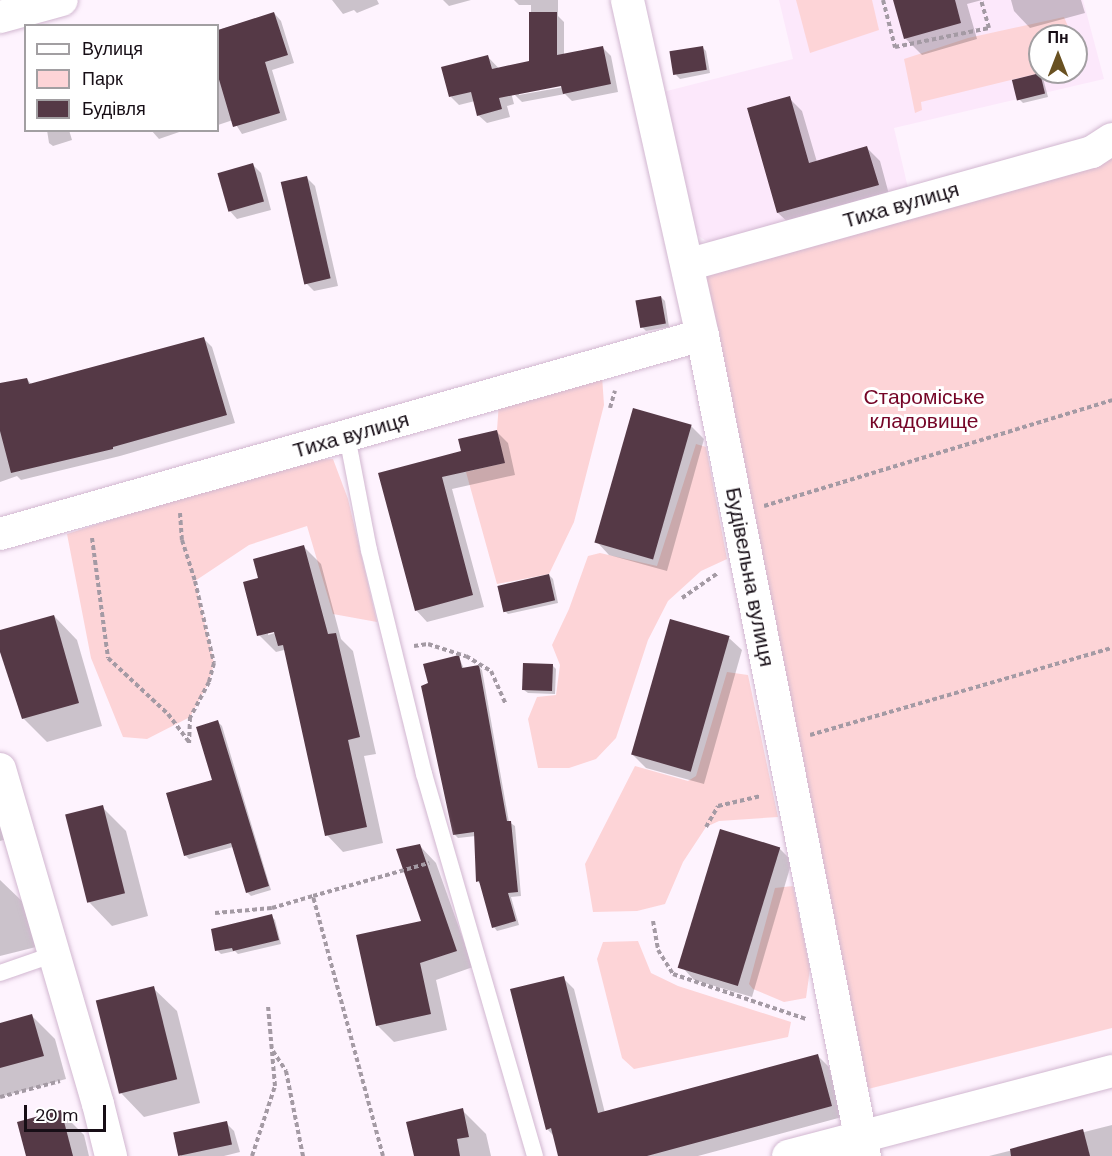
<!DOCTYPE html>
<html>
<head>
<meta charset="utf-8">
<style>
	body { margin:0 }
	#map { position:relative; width:1112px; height:1156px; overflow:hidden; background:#fef3fe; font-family:"DM Sans",sans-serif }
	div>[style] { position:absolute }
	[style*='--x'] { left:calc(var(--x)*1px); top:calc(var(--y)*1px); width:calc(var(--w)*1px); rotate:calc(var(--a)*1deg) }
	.built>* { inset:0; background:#fce8fb }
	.green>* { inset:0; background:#fdd4d7 }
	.shadow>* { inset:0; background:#0003 }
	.building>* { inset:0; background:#553946; transform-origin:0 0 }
	.path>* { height:4px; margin-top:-2px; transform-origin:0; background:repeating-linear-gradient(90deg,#a49aa4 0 4.5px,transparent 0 7.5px) }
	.roads { filter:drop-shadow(0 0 2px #d1b7d0) drop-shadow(0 0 2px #d1b7d0) }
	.service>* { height:16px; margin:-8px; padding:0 8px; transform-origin:8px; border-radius:8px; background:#fff }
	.minor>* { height:32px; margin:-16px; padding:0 16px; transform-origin:16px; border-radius:16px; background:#fff }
	.tertiary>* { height:33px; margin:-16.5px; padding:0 16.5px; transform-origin:16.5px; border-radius:16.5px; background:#fff }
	span { translate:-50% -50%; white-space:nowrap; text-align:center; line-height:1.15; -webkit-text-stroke:6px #fff; paint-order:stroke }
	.street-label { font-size:21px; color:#170e16 }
	.park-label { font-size:21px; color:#750527 }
	.legend { position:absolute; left:24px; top:24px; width:195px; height:108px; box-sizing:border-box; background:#fff; border:2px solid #a29fa2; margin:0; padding:8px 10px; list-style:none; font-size:18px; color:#170e16 }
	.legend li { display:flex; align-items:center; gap:12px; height:30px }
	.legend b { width:30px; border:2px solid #a29fa2 }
	.north { position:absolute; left:1028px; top:24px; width:60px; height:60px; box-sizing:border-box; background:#fff; border:2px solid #a29fa2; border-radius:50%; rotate:0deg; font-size:16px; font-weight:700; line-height:24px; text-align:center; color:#170e16 }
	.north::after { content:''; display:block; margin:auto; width:21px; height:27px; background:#695121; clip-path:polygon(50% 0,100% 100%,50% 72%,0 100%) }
	.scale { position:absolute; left:24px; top:1105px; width:82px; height:27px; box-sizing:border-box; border:3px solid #170e16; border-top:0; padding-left:8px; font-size:18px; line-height:21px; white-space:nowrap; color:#170e16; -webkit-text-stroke:4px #fff; paint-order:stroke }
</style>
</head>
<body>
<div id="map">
	<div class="built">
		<i style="clip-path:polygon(evenodd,779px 0,1083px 0,1104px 79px,894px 128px,908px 188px,711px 244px,694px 233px,659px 93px,793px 59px,779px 0,1040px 36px,1076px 36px,1076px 72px,1040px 72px,1040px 36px)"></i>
	</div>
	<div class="green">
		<i style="clip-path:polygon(796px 0,872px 0,879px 30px,810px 53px)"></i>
		<i style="clip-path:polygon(1064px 17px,1072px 36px,1040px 36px,1040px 72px,1044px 72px,921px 102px,922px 110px,915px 113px,904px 59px,968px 38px)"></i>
		<i style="clip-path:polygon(1112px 155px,1112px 1028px,868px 1089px,704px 273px)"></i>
		<i style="clip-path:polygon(602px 376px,604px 405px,574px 522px,549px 574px,497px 584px,466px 472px,504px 463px,497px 430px,499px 402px)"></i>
		<i style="clip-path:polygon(696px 444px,706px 447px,727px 559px,701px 571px,668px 601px,648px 640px,616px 738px,596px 759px,569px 768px,538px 768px,528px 719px,537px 697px,556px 695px,560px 665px,552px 645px,569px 609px,588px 556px,600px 553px,657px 566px)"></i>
		<i style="clip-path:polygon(333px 459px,348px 499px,377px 622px,333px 614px,307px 526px,249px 545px,195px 581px,214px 663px,209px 682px,190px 717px,147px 739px,123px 737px,91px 658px,67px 534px,293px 461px)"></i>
		<i style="clip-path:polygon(727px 672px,748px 675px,778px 817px,719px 821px,706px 827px,683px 862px,665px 904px,637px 911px,593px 912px,585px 864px,635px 766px,688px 781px,696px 776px)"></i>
		<i style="clip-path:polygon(793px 886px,810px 969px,806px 998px,784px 1002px,753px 989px,749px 984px,775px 888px)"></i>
		<i style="clip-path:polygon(638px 941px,651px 973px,678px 986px,791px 1022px,788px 1037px,634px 1069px,622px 1058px,597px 959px,603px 942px)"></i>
	</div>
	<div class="shadow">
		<i style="clip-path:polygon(332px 0,377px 0,379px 4px,357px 13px,354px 10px,343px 14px)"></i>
		<i style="clip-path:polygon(443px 0,471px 0,449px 6px)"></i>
		<i style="clip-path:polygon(evenodd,514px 0,558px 0,558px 16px,564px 22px,564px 55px,603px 48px,611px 56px,618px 92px,572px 101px,565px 94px,522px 102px,514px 94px,531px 62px,531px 5px,519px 5px,514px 0,568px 83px,569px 86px,519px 95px,519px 92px,568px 83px)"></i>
		<i style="clip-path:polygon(895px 0,982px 0,967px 4px,977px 39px,922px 55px,905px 38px)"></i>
		<i style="clip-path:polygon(1011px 0,1081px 0,1085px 13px,1030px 28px,1014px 11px)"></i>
		<i style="clip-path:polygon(274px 13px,281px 21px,294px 63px,272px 70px,287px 120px,242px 134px,233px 120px,218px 125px,218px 30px)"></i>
		<i style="clip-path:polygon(702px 47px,706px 51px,710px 73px,680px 79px,676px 75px)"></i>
		<i style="clip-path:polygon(488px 57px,507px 77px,514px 104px,507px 106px,510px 117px,487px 123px,478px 115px,475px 101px,459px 105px,451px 97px)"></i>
		<i style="clip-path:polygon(1039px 75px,1043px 78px,1048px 97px,1023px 103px,1019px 99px)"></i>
		<i style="clip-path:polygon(789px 98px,802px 111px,817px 162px,867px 148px,880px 161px,890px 198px,791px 225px,778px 213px,749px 109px)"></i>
		<i style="clip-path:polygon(47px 130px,69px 130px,72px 140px,53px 146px,49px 143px)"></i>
		<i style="clip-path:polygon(151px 130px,185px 130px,159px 139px)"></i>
		<i style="clip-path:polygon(253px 165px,261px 173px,271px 210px,237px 219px,229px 210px)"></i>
		<i style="clip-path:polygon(306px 177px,315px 186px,338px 286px,314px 291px,306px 283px)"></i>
		<i style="clip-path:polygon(661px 297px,665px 301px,669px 327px,646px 331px,642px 327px)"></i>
		<i style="clip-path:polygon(204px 339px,212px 347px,235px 423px,120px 456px,21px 480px,17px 476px,0 482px,0 385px,27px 379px,32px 385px)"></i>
		<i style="clip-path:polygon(691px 426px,704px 439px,667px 571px,609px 555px,597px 542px)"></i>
		<i style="clip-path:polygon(497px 432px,508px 443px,515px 475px,452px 489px,484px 607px,427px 622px,416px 610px,380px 474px,463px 452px)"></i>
		<i style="clip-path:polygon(evenodd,304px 547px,321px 564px,341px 639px,353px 651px,376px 754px,364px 756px,383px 843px,343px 852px,327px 835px,286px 652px,284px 650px,276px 652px,259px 635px,304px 547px,282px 631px,268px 635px,268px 632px,282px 631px)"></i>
		<i style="clip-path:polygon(549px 575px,553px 579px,558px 603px,508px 614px,504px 610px)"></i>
		<i style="clip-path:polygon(54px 616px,77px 640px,102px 726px,47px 742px,23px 718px,0 646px,0 632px)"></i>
		<i style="clip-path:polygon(729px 638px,742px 650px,704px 784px,646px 768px,633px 755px)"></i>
		<i style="clip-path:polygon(459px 657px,464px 669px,478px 666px,482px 670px,509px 822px,515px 826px,521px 896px,511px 897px,519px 925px,497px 931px,494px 927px,482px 885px,477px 881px,476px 836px,458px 838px,454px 834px,430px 684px)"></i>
		<i style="clip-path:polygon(552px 665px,556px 669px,555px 694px,528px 693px,524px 690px)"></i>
		<i style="clip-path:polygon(218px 722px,222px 726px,271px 890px,251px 896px,247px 892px,233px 847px,189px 859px,185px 855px,214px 781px)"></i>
		<i style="clip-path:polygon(102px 807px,126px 831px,148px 916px,112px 926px,89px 902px)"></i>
		<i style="clip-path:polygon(0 816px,7px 839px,0 841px)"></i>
		<i style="clip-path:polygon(420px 846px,436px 863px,473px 967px,436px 980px,447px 1030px,394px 1042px,377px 1025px,423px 922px)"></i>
		<i style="clip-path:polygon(779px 848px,792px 861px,752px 997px,694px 980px,682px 967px)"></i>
		<i style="clip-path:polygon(0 880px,24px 903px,36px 947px,0 956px)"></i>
		<i style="clip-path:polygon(271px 916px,275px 920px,281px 944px,238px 954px,235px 951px,221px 954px,217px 950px)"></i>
		<i style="clip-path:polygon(563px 978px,574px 989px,605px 1113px,818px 1056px,829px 1067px,842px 1117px,698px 1156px,559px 1156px,554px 1136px,547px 1129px)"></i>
		<i style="clip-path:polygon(153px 988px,177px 1011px,200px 1103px,144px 1117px,121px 1093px)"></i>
		<i style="clip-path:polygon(32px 1016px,55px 1039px,66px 1079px,0 1097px,0 1024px)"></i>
		<i style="clip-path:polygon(462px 1110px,486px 1134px,491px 1156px,415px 1156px)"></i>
		<i style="clip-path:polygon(60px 1111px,84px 1135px,89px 1156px,28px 1156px)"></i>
		<i style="clip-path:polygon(226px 1123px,234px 1131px,240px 1152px,224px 1156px,181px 1156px,176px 1135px)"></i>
		<i style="clip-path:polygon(1112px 1125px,1112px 1156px,989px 1156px)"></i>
	</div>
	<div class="building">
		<i style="clip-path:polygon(893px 0,955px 0,961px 23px,904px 39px)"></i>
		<i style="clip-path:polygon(274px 12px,288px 55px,265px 62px,280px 113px,233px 127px,218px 76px,218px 30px)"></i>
		<i style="clip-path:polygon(529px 12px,557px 12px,557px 55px,603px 46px,611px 84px,563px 94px,561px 86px,499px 98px,502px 109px,477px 116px,471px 92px,449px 97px,441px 67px,488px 55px,492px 69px,529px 61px)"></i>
		<i style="left:703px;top:46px;width:24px;height:34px;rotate:81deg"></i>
		<i style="left:1040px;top:73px;width:21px;height:29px;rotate:76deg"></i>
		<i style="clip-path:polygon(790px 96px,809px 163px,867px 146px,879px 185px,777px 213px,747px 108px)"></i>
		<i style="left:253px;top:163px;width:40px;height:37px;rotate:74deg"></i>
		<i style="left:307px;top:176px;width:105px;height:27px;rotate:77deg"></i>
		<i style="left:661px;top:296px;width:28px;height:26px;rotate:80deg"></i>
		<i style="clip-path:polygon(204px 337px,227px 415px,113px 447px,113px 449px,11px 473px,0 431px,0 383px,27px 378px,29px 384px)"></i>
		<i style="left:633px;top:408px;width:61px;height:140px;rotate:16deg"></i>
		<i style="clip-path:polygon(497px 430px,505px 463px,442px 477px,473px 595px,415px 611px,378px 473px,461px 451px,458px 439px)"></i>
		<i style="clip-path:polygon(304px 545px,328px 634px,336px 633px,360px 737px,348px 740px,367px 827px,325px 836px,283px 645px,278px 646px,274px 632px,257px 636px,243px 582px,258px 578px,253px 559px)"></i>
		<i style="left:549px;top:574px;width:27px;height:53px;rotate:77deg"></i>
		<i style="clip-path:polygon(54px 615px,79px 703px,22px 719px,0 652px,0 630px)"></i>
		<i style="left:670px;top:619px;width:62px;height:141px;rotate:16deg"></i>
		<i style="clip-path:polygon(459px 655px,462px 668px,479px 665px,507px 821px,511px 821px,518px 892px,508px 893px,516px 921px,492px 928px,479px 881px,476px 882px,474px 832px,453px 835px,421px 686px,428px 683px,423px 664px)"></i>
		<i style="left:523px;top:663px;width:30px;height:27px;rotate:2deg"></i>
		<i style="clip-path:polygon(218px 720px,269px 886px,246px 893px,231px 843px,184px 856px,166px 793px,212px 780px,196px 727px)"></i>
		<i style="left:103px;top:805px;width:91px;height:39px;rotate:76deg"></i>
		<i style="left:720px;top:829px;width:63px;height:145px;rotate:17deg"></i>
		<i style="clip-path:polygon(420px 844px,457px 951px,420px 963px,431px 1014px,376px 1026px,356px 935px,421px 921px,396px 849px)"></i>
		<i style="clip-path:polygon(272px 914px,279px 940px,233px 951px,232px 948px,215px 951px,211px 929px)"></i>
		<i style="clip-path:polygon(564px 976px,598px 1113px,818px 1054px,832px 1106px,647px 1156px,558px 1156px,551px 1128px,546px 1130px,510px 989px)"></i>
		<i style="left:154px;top:986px;width:96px;height:60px;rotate:76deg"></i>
		<i style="clip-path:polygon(32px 1014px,44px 1056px,0 1068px,0 1023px)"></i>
		<i style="clip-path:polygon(463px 1108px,469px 1137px,457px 1139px,460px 1156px,414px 1156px,406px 1122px)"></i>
		<i style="clip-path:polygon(61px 1110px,73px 1156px,26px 1156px,17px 1122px)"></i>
		<i style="left:227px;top:1121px;width:24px;height:55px;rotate:78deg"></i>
		<i style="clip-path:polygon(1083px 1129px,1090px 1156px,1011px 1156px,1010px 1149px)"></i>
	</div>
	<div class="path">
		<i style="--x:883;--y:0;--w:49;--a:75.7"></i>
		<i style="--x:895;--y:47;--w:96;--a:-11.4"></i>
		<i style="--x:989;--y:28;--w:29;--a:-106"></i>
		<i style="--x:610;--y:408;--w:18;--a:-74"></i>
		<i style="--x:764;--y:506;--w:364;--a:-16.9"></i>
		<i style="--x:180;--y:513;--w:27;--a:86"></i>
		<i style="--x:182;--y:540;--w:43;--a:72.4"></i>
		<i style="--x:195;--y:581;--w:84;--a:77"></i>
		<i style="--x:214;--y:663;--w:20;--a:105"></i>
		<i style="--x:209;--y:682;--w:40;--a:118"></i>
		<i style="--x:190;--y:717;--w:26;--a:92"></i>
		<i style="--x:92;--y:538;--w:121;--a:82.4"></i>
		<i style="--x:108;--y:658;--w:82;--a:43"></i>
		<i style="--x:168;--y:714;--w:35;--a:53"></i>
		<i style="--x:682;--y:598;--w:44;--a:-34.8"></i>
		<i style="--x:414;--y:646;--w:14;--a:-8"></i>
		<i style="--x:428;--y:644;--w:40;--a:18"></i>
		<i style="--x:466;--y:656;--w:29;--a:31"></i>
		<i style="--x:491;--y:671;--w:36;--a:66"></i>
		<i style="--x:810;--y:735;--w:314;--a:-16.1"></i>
		<i style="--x:706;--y:827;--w:24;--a:-60"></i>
		<i style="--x:718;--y:806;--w:44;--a:-13.1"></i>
		<i style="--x:215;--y:913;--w:57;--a:-5"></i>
		<i style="--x:272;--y:908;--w:43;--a:-16.3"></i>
		<i style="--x:653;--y:921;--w:29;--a:80"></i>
		<i style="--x:658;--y:950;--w:28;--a:58"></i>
		<i style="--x:673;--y:974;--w:140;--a:18.7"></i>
		<i style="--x:273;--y:1051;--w:24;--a:57"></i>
		<i style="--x:286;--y:1071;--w:87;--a:78.7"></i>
		<i style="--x:0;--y:1097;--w:62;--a:-14.9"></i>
		<i style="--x:252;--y:1156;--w:74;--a:-71.8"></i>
		<i style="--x:275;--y:1086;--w:80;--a:-95"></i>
		<i style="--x:383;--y:1156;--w:269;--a:-105.1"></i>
		<i style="--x:313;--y:896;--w:121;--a:-15.9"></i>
	</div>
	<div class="roads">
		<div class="service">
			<i style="--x:347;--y:436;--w:116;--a:79.1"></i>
			<i style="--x:369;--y:550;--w:231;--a:76.2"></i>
			<i style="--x:424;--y:774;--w:398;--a:73.8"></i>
			<i style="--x:0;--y:973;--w:58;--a:-19.1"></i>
		</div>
		<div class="minor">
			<i style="--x:0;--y:17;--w:64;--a:-15.3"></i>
			<i style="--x:687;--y:265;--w:420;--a:-15.6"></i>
			<i style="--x:1092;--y:152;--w:24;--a:-33"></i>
			<i style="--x:0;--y:534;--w:730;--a:-15.83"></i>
			<i style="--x:0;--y:769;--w:349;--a:73.7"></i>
			<i style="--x:98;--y:1104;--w:54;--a:76"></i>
			<i style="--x:788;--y:1156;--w:335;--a:-14.7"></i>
		</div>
		<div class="tertiary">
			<i style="--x:627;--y:0;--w:343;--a:77.4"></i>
			<i style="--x:702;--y:335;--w:837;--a:78.84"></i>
		</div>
	</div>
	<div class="street-label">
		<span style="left:901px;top:205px;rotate:-16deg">Тиха вулиця</span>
		<span style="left:351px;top:435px;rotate:-16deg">Тиха вулиця</span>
		<span style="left:750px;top:577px;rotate:79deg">Будівельна вулиця</span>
	</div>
	<div class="park-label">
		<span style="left:924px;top:409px">Староміське<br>кладовище</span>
	</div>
	<ul class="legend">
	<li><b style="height:8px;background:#fff"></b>Вулиця</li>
	<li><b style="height:16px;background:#fdd4d7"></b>Парк</li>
	<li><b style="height:16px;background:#553946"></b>Будівля</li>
	</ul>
	<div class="north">Пн</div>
	<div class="scale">20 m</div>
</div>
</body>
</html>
